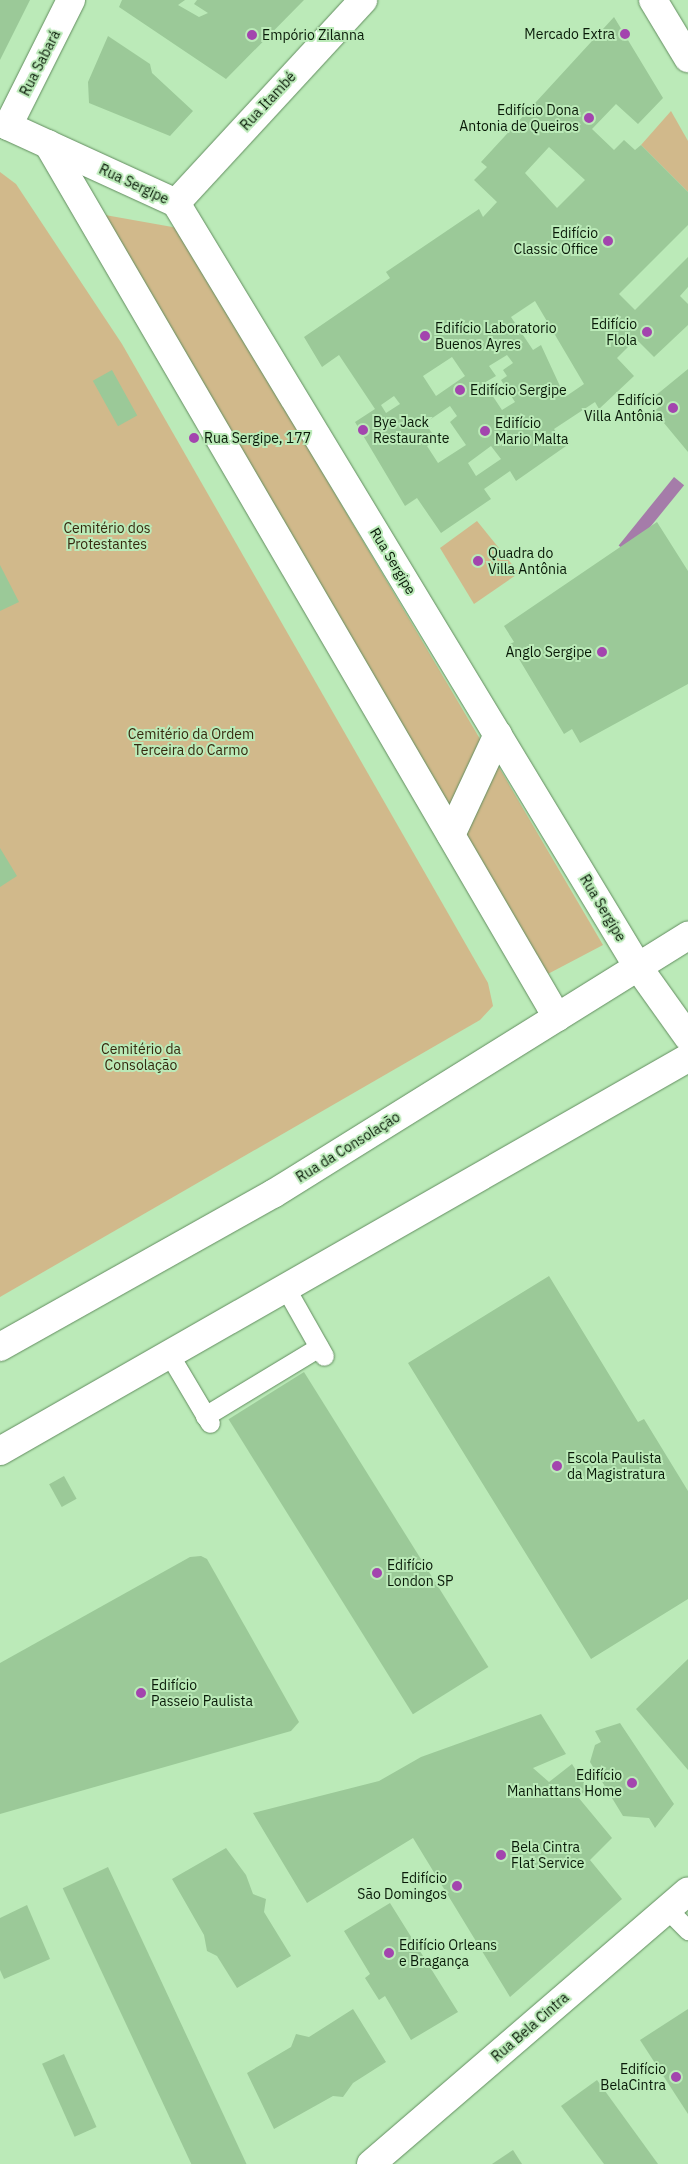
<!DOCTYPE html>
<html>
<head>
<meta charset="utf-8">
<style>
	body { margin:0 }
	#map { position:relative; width:688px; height:2164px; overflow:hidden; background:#bbeab8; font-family:"IBM Plex Sans",sans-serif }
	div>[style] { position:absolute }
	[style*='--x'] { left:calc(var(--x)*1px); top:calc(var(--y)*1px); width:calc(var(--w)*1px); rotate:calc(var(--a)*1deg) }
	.green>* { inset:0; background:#d1b98b }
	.water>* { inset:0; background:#a57ca9; transform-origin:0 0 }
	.building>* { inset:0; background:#9bc998; transform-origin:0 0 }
	.roads { filter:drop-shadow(0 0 1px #628d5f) drop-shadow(0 0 1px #628d5f) }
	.service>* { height:19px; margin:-9.5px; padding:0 9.5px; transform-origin:9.5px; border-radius:9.5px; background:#fff }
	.minor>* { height:28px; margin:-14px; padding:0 14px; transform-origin:14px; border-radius:14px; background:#fff }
	.tertiary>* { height:28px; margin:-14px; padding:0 14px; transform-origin:14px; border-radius:14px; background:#fff }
	.primary>* { height:28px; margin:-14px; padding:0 14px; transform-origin:14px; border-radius:14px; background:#fff }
	.dots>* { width:14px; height:14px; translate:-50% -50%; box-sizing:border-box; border:2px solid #bbeab8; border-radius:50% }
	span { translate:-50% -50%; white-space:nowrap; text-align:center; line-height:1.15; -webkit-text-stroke:4px #bbeab8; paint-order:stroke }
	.poi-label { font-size:14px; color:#091a08 }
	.right { translate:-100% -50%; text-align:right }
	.left { translate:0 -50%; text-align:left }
	.street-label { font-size:14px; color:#091a08 }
	.park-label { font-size:14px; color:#36290f }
</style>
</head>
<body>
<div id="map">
	<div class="green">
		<i style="clip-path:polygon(671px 111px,688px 141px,688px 192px,641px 145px)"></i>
		<i style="clip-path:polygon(0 172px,16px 184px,122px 344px,488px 983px,493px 1006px,480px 1020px,0 1297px)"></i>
		<i style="clip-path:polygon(105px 215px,178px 228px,483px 744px,450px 818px)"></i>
		<i style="clip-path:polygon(477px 521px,519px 573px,474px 604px,440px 548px)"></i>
		<i style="clip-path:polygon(493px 757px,603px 945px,544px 976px,462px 832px)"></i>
	</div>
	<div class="water">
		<i style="left:674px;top:477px;width:13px;height:88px;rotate:39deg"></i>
	</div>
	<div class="building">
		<i style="clip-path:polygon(0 0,30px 0,0 60px)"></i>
		<i style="clip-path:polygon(122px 0,185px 0,178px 5px,199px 17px,208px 13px,194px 4px,197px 0,304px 0,226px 79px,119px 7px)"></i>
		<i style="clip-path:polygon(evenodd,614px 17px,663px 98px,638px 124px,616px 104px,592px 129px,614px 150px,624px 140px,635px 150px,641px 145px,688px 192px,688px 225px,619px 294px,635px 310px,688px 257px,688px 287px,680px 296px,688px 304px,688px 325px,654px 357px,636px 339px,617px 358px,634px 376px,599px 409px,595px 402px,554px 429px,566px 446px,516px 481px,510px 471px,484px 489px,491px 499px,441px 533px,417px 498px,405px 506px,355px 422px,375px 409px,339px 355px,322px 367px,304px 337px,390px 278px,386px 272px,479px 209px,483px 217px,497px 202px,474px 180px,487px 167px,481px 162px,614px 17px,549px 147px,585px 180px,557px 208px,525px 173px,549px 147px,614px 17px,535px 301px,584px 384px,565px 397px,541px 345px,533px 350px,511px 317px,535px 301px,614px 17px,507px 355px,513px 363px,503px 370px,507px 376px,501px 380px,515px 402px,502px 410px,484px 383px,496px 376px,489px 366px,507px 355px,614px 17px,452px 357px,465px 376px,436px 396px,423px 376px,452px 357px,614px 17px,394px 396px,400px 404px,386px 413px,381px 405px,394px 396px,614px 17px,450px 406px,457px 416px,450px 422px,466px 445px,438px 463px,427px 446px,437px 440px,425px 423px,450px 406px,614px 17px,491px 446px,501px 459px,476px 476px,468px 463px,491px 446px)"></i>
		<i style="clip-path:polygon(108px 36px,150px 64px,152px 73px,193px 111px,170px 136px,89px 103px,88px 82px)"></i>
		<i style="clip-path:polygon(688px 369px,688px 452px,654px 411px,662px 405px,655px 396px)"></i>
		<i style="left:112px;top:370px;width:52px;height:22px;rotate:61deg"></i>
		<i style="clip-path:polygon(657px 522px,688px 571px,688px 684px,580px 743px,572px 729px,564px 734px,510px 644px,514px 642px,504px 626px)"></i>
		<i style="clip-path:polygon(0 565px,19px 602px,0 611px)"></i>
		<i style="clip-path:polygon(0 848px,17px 876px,0 887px)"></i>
		<i style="clip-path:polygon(549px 1276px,638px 1422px,644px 1419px,688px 1491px,688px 1599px,591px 1659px,408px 1363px)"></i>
		<i style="left:304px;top:1372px;width:348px;height:89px;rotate:58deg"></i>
		<i style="left:64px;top:1476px;width:26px;height:17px;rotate:61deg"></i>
		<i style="clip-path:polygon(201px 1556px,207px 1559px,299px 1722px,291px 1731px,0 1814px,0 1663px,190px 1557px)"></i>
		<i style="clip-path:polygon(688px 1659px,688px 1770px,636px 1709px)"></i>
		<i style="clip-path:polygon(541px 1714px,566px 1754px,533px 1768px,549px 1782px,572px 1764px,588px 1789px,578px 1797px,612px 1838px,590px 1860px,622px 1899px,510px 1997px,413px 1838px,307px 1903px,253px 1813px,379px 1781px,421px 1757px)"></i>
		<i style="clip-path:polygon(620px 1723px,674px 1804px,655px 1828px,649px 1818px,623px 1816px,590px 1762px,595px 1745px,601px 1742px,595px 1731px)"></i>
		<i style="clip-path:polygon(226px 1848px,246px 1875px,253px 1894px,266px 1899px,264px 1912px,291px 1956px,237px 1988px,217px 1956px,207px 1951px,204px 1935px,172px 1879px)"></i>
		<i style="left:108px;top:1867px;width:329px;height:50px;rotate:65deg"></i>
		<i style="clip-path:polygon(390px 1903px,458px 2012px,411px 2040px,385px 1996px,379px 2000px,365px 1978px,370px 1974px,344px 1931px)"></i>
		<i style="clip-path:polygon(27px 1905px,50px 1959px,4px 1979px,0 1970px,0 1918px)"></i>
		<i style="clip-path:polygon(353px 2009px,386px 2062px,353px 2083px,343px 2097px,333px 2096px,274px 2129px,247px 2073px,291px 2047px,296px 2034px,309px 2037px)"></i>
		<i style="clip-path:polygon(688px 2009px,688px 2114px,640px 2040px)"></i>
		<i style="left:64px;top:2054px;width:80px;height:24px;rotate:66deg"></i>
		<i style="clip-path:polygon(597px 2080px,658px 2164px,604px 2164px,561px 2106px)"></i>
		<i style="clip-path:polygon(513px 2150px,522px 2164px,492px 2164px)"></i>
	</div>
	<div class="roads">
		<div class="service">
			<i style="--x:285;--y:1287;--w:79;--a:60.5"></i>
			<i style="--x:169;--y:1354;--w:80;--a:59.3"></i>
			<i style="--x:205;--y:1416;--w:133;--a:-31.2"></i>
			<i style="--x:667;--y:1909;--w:30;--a:45"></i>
		</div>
		<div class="minor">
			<i style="--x:653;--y:0;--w:68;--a:58.9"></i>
			<i style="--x:176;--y:203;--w:276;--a:-47.3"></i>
			<i style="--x:371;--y:2164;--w:418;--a:-40.7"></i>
		</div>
		<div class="tertiary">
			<i style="--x:71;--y:0;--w:141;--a:116.6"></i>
			<i style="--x:8;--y:126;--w:185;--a:24.6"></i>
			<i style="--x:176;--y:203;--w:893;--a:58.84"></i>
			<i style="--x:638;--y:967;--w:86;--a:54.5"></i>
			<i style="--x:48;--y:144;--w:1011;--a:59.76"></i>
			<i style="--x:451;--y:835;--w:111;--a:-65"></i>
		</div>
		<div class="primary">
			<i style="--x:0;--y:1347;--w:313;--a:-29.3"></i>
			<i style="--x:273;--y:1194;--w:489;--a:-31.9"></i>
			<i style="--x:0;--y:1451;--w:792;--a:-29.74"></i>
		</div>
	</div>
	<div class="dots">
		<i style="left:625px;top:34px;background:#a345ae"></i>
		<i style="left:252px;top:35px;background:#a345ae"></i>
		<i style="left:589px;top:118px;background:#a345ae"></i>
		<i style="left:608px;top:241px;background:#a345ae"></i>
		<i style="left:647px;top:332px;background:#a345ae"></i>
		<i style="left:425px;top:336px;background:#a345ae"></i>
		<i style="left:460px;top:390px;background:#a345ae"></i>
		<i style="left:673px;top:408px;background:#a345ae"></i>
		<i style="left:363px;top:430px;background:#a345ae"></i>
		<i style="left:485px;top:431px;background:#a345ae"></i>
		<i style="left:194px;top:438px;background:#a345ae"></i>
		<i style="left:478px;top:561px;background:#a345ae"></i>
		<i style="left:602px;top:652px;background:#a345ae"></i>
		<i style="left:557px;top:1466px;background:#a345ae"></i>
		<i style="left:377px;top:1573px;background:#a345ae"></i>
		<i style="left:141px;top:1693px;background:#a345ae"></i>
		<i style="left:632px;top:1783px;background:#a345ae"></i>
		<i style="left:501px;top:1855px;background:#a345ae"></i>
		<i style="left:457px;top:1886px;background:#a345ae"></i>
		<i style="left:389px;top:1953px;background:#a345ae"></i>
		<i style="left:676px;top:2077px;background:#a345ae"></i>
	</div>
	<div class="poi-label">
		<span class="right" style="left:615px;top:34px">Mercado Extra</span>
		<span class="left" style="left:262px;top:35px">Empório Zilanna</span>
		<span class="right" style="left:579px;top:118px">Edifício Dona<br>Antonia de Queiros</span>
		<span class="right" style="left:598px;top:241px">Edifício<br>Classic Office</span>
		<span class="right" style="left:637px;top:332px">Edifício<br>Flola</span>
		<span class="left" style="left:435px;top:336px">Edifício Laboratorio<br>Buenos Ayres</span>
		<span class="left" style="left:470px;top:390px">Edifício Sergipe</span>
		<span class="right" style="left:663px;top:408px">Edifício<br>Villa Antônia</span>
		<span class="left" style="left:373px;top:430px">Bye Jack<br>Restaurante</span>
		<span class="left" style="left:495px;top:431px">Edifício<br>Mario Malta</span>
		<span class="left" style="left:204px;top:438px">Rua Sergipe, 177</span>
		<span class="left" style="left:488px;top:561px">Quadra do<br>Villa Antônia</span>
		<span class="right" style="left:592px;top:652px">Anglo Sergipe</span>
		<span class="left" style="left:567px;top:1466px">Escola Paulista<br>da Magistratura</span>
		<span class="left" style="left:387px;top:1573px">Edifício<br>London SP</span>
		<span class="left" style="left:151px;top:1693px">Edifício<br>Passeio Paulista</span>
		<span class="right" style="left:622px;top:1783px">Edifício<br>Manhattans Home</span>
		<span class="left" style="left:511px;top:1855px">Bela Cintra<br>Flat Service</span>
		<span class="right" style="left:447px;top:1886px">Edifício<br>São Domingos</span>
		<span class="left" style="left:399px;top:1953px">Edifício Orleans<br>e Bragança</span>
		<span class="right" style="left:666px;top:2077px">Edifício<br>BelaCintra</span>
	</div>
	<div class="street-label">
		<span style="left:40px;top:63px;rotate:-63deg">Rua Sabará</span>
		<span style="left:268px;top:101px;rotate:-47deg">Rua Itambé</span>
		<span style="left:134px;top:184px;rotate:25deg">Rua Sergipe</span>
		<span style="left:393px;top:561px;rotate:59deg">Rua Sergipe</span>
		<span style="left:603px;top:908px;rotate:59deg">Rua Sergipe</span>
		<span style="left:348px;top:1147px;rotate:-32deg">Rua da Consolação</span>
		<span style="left:530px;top:2027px;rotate:-41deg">Rua Bela Cintra</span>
	</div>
	<div class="park-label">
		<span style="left:107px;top:536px">Cemitério dos<br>Protestantes</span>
		<span style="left:191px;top:742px">Cemitério da Ordem<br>Terceira do Carmo</span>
		<span style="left:141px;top:1057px">Cemitério da<br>Consolação</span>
	</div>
</div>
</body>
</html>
